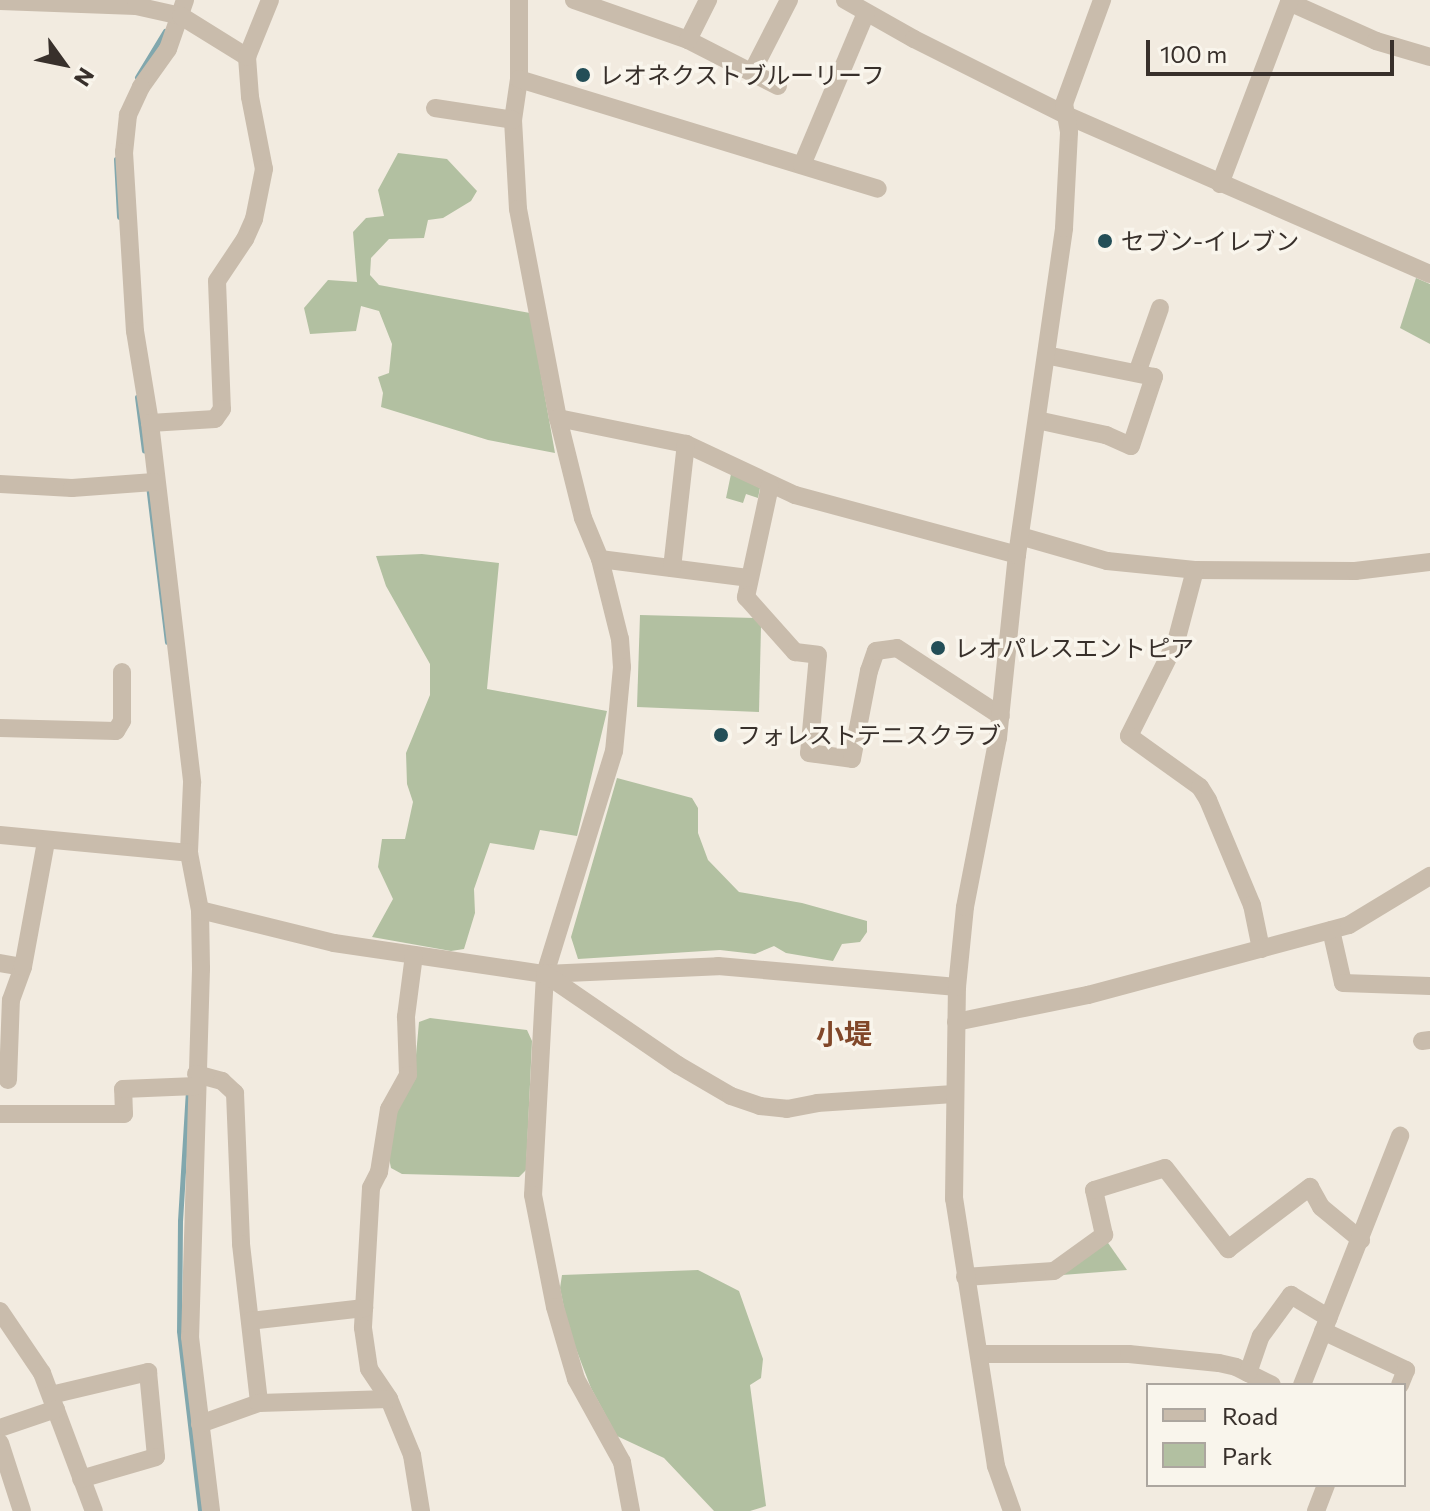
<!DOCTYPE html>
<html>
<head>
<meta charset="utf-8">
<style>
	body { margin:0 }
	#map { position:relative; width:1430px; height:1511px; overflow:hidden; background:#f2ebe0; font-family:Commissioner,"Noto Sans JP",sans-serif }
	div>[style] { position:absolute }
	[style*='--x'] { left:calc(var(--x)*1px); top:calc(var(--y)*1px); width:calc(var(--w)*1px); rotate:calc(var(--a)*1deg) }
	.green>* { inset:0; background:#b2c0a1 }
	.stream>* { height:5px; margin:-2.5px; padding:0 2.5px; transform-origin:2.5px; border-radius:2.5px; background:#81a7ad }
	.minor>* { height:18px; margin:-9px; padding:0 9px; transform-origin:9px; border-radius:9px; background:#c9bcac }
	.dots>* { width:22px; height:22px; translate:-50% -50%; box-sizing:border-box; border:4px solid #f9f5ec; border-radius:50% }
	span { translate:-50% -50%; white-space:nowrap; text-align:center; line-height:1.15; -webkit-text-stroke:7px #f9f5ec; paint-order:stroke }
	.poi-label { font-size:24px; color:#38302b }
	.left { translate:0 -50%; text-align:left }
	.quarter-label { font-size:28px; color:#814729; font-weight:700 }
	.legend { position:absolute; left:1146px; top:1383px; width:260px; height:104px; box-sizing:border-box; background:#f9f5ec; border:2px solid #aca69f; margin:0; padding:10px 14px; list-style:none; font-size:24px; color:#38302b }
	.legend li { display:flex; align-items:center; gap:16px; height:40px }
	.legend b { width:40px; border:2px solid #aca69f }
	.north { position:absolute; left:24px; top:24px; width:80px; height:80px; -webkit-text-stroke:6px #f9f5ec; paint-order:stroke; rotate:123deg; font-size:22px; font-weight:700; line-height:32px; text-align:center; color:#38302b }
	.north::after { content:''; display:block; margin:auto; width:28px; height:36px; background:#38302b; clip-path:polygon(50% 0,100% 100%,50% 72%,0 100%) }
	.scale { position:absolute; left:1146px; top:40px; width:248px; height:36px; box-sizing:border-box; border:4px solid #38302b; border-top:0; padding-left:10px; font-size:24px; line-height:28px; white-space:nowrap; color:#38302b; -webkit-text-stroke:6px #f9f5ec; paint-order:stroke }
</style>
</head>
<body>
<div id="map">
	<div class="green">
		<i style="clip-path:polygon(398px 153px,447px 159px,477px 191px,471px 201px,443px 218px,428px 220px,424px 238px,389px 239px,371px 258px,370px 275px,379px 285px,530px 313px,555px 453px,488px 440px,381px 407px,383px 393px,378px 377px,389px 373px,392px 344px,379px 311px,361px 306px,356px 331px,310px 334px,304px 308px,328px 280px,357px 282px,353px 232px,366px 218px,384px 216px,378px 190px)"></i>
		<i style="clip-path:polygon(1416px 278px,1430px 284px,1430px 344px,1400px 328px)"></i>
		<i style="clip-path:polygon(731px 474px,760px 488px,758px 498px,746px 494px,743px 503px,726px 498px)"></i>
		<i style="clip-path:polygon(422px 554px,499px 563px,487px 689px,607px 711px,577px 836px,540px 830px,534px 850px,490px 843px,474px 889px,475px 913px,464px 949px,451px 951px,372px 937px,393px 899px,378px 867px,382px 839px,405px 839px,413px 802px,407px 784px,406px 753px,430px 695px,430px 664px,386px 586px,376px 556px)"></i>
		<i style="clip-path:polygon(640px 615px,755px 618px,761px 626px,759px 712px,637px 707px)"></i>
		<i style="clip-path:polygon(617px 778px,692px 798px,698px 808px,698px 833px,708px 860px,739px 892px,802px 903px,867px 921px,867px 932px,860px 942px,842px 944px,833px 961px,786px 953px,774px 946px,755px 954px,720px 950px,578px 959px,571px 937px)"></i>
		<i style="clip-path:polygon(430px 1018px,527px 1030px,532px 1041px,526px 1170px,519px 1177px,402px 1174px,391px 1168px,389px 1158px,395px 1113px,414px 1077px,419px 1022px)"></i>
		<i style="clip-path:polygon(1106px 1240px,1127px 1270px,1062px 1275px)"></i>
		<i style="clip-path:polygon(698px 1270px,739px 1291px,763px 1359px,761px 1378px,750px 1385px,766px 1506px,750px 1511px,714px 1511px,664px 1458px,617px 1436px,591px 1388px,568px 1328px,560px 1288px,562px 1275px)"></i>
	</div>
	<div class="stream">
		<i style="--x:137;--y:77;--w:54;--a:-58.7"></i>
		<i style="--x:116;--y:159;--w:58;--a:87"></i>
		<i style="--x:137;--y:397;--w:54;--a:82.6"></i>
		<i style="--x:148;--y:485;--w:158;--a:83.1"></i>
		<i style="--x:188;--y:1090;--w:131;--a:93.5"></i>
		<i style="--x:180;--y:1221;--w:110;--a:90.5"></i>
		<i style="--x:179;--y:1331;--w:181;--a:83.3"></i>
	</div>
	<div class="minor">
		<i style="--x:185;--y:0;--w:52;--a:109.1"></i>
		<i style="--x:168;--y:49;--w:47;--a:125.4"></i>
		<i style="--x:141;--y:87;--w:31;--a:115"></i>
		<i style="--x:128;--y:115;--w:37;--a:96"></i>
		<i style="--x:124;--y:152;--w:179;--a:86.5"></i>
		<i style="--x:135;--y:331;--w:93;--a:80.7"></i>
		<i style="--x:150;--y:423;--w:362;--a:83.3"></i>
		<i style="--x:192;--y:783;--w:70;--a:92.5"></i>
		<i style="--x:189;--y:853;--w:58;--a:79.1"></i>
		<i style="--x:200;--y:910;--w:59;--a:89"></i>
		<i style="--x:201;--y:969;--w:368;--a:91.7"></i>
		<i style="--x:190;--y:1337;--w:175;--a:83.1"></i>
		<i style="--x:519;--y:0;--w:79;--a:90"></i>
		<i style="--x:519;--y:79;--w:41;--a:98.3"></i>
		<i style="--x:513;--y:120;--w:89;--a:86.8"></i>
		<i style="--x:518;--y:209;--w:213;--a:79.2"></i>
		<i style="--x:558;--y:418;--w:103;--a:76"></i>
		<i style="--x:583;--y:518;--w:44;--a:67.5"></i>
		<i style="--x:600;--y:559;--w:82;--a:76"></i>
		<i style="--x:620;--y:639;--w:28;--a:86"></i>
		<i style="--x:622;--y:667;--w:84;--a:95.4"></i>
		<i style="--x:614;--y:751;--w:233;--a:107.2"></i>
		<i style="--x:545;--y:974;--w:221;--a:93.1"></i>
		<i style="--x:533;--y:1195;--w:114;--a:78.9"></i>
		<i style="--x:555;--y:1307;--w:75;--a:73.7"></i>
		<i style="--x:576;--y:1379;--w:95;--a:61"></i>
		<i style="--x:622;--y:1462;--w:50;--a:79.6"></i>
		<i style="--x:574;--y:0;--w:121;--a:19.3"></i>
		<i style="--x:688;--y:40;--w:101;--a:27.1"></i>
		<i style="--x:845;--y:0;--w:79;--a:29.5"></i>
		<i style="--x:914;--y:39;--w:170;--a:26.6"></i>
		<i style="--x:1066;--y:115;--w:397;--a:23.6"></i>
		<i style="--x:0;--y:1;--w:136;--a:2.1"></i>
		<i style="--x:136;--y:6;--w:46;--a:12.5"></i>
		<i style="--x:181;--y:16;--w:78;--a:31.8"></i>
		<i style="--x:247;--y:57;--w:40;--a:85.7"></i>
		<i style="--x:250;--y:97;--w:73;--a:79"></i>
		<i style="--x:264;--y:169;--w:51;--a:101.3"></i>
		<i style="--x:254;--y:219;--w:22;--a:114"></i>
		<i style="--x:245;--y:239;--w:50;--a:123.7"></i>
		<i style="--x:217;--y:281;--w:128;--a:87.8"></i>
		<i style="--x:222;--y:409;--w:12;--a:125"></i>
		<i style="--x:215;--y:419;--w:65;--a:176.5"></i>
		<i style="--x:1289;--y:2;--w:95;--a:24.1"></i>
		<i style="--x:1376;--y:41;--w:56;--a:16.5"></i>
		<i style="--x:688;--y:40;--w:45;--a:-63.4"></i>
		<i style="--x:247;--y:57;--w:61;--a:-68"></i>
		<i style="--x:752;--y:72;--w:81;--a:-62.8"></i>
		<i style="--x:519;--y:79;--w:375;--a:17"></i>
		<i style="--x:435;--y:108;--w:79;--a:8.7"></i>
		<i style="--x:802;--y:165;--w:165;--a:-67.2"></i>
		<i style="--x:1220;--y:184;--w:197;--a:-69.2"></i>
		<i style="--x:1137;--y:373;--w:69;--a:-70.5"></i>
		<i style="--x:558;--y:418;--w:131;--a:11.5"></i>
		<i style="--x:686;--y:444;--w:120;--a:25.1"></i>
		<i style="--x:795;--y:495;--w:230;--a:15.1"></i>
		<i style="--x:1037;--y:420;--w:71;--a:12.3"></i>
		<i style="--x:1106;--y:435;--w:27;--a:24"></i>
		<i style="--x:1131;--y:446;--w:73;--a:-71.6"></i>
		<i style="--x:1154;--y:377;--w:110;--a:-168.5"></i>
		<i style="--x:0;--y:484;--w:72;--a:3.2"></i>
		<i style="--x:72;--y:488;--w:82;--a:-4.2"></i>
		<i style="--x:770;--y:486;--w:114;--a:102.2"></i>
		<i style="--x:746;--y:597;--w:74;--a:48.3"></i>
		<i style="--x:795;--y:652;--w:23;--a:7"></i>
		<i style="--x:818;--y:655;--w:98;--a:95.2"></i>
		<i style="--x:809;--y:753;--w:43;--a:7.9"></i>
		<i style="--x:852;--y:759;--w:90;--a:-79.1"></i>
		<i style="--x:869;--y:671;--w:21;--a:-71"></i>
		<i style="--x:876;--y:651;--w:21;--a:-8"></i>
		<i style="--x:897;--y:648;--w:124;--a:33.2"></i>
		<i style="--x:1020;--y:536;--w:91;--a:16"></i>
		<i style="--x:1107;--y:561;--w:88;--a:5.8"></i>
		<i style="--x:1195;--y:570;--w:160;--a:0.4"></i>
		<i style="--x:1355;--y:571;--w:76;--a:-6.8"></i>
		<i style="--x:600;--y:559;--w:149;--a:7.3"></i>
		<i style="--x:672;--y:568;--w:125;--a:-83.6"></i>
		<i style="--x:1195;--y:570;--w:74;--a:104.8"></i>
		<i style="--x:1176;--y:642;--w:105;--a:116.6"></i>
		<i style="--x:1129;--y:736;--w:87;--a:35.7"></i>
		<i style="--x:1200;--y:787;--w:15;--a:58"></i>
		<i style="--x:1208;--y:800;--w:114;--a:67.3"></i>
		<i style="--x:1252;--y:905;--w:45;--a:78.4"></i>
		<i style="--x:0;--y:728;--w:116;--a:1.5"></i>
		<i style="--x:116;--y:731;--w:12;--a:-59"></i>
		<i style="--x:122;--y:721;--w:49;--a:-90"></i>
		<i style="--x:0;--y:835;--w:190;--a:5.4"></i>
		<i style="--x:200;--y:910;--w:138;--a:13.8"></i>
		<i style="--x:334;--y:943;--w:213;--a:8.4"></i>
		<i style="--x:545;--y:974;--w:173;--a:-2.6"></i>
		<i style="--x:718;--y:966;--w:240;--a:5"></i>
		<i style="--x:1331;--y:930;--w:54;--a:77.2"></i>
		<i style="--x:1343;--y:983;--w:87;--a:2"></i>
		<i style="--x:414;--y:955;--w:63;--a:97.4"></i>
		<i style="--x:406;--y:1017;--w:58;--a:88"></i>
		<i style="--x:408;--y:1075;--w:39;--a:119"></i>
		<i style="--x:389;--y:1109;--w:64;--a:99"></i>
		<i style="--x:379;--y:1172;--w:18;--a:117"></i>
		<i style="--x:371;--y:1188;--w:140;--a:93.3"></i>
		<i style="--x:363;--y:1328;--w:41;--a:81.7"></i>
		<i style="--x:369;--y:1369;--w:36;--a:56"></i>
		<i style="--x:389;--y:1399;--w:61;--a:67.7"></i>
		<i style="--x:412;--y:1455;--w:57;--a:80.9"></i>
		<i style="--x:0;--y:963;--w:23;--a:10"></i>
		<i style="--x:545;--y:974;--w:161;--a:34.4"></i>
		<i style="--x:678;--y:1065;--w:61;--a:30.3"></i>
		<i style="--x:731;--y:1096;--w:31;--a:19"></i>
		<i style="--x:760;--y:1106;--w:27;--a:6"></i>
		<i style="--x:787;--y:1109;--w:31;--a:-11"></i>
		<i style="--x:817;--y:1103;--w:137;--a:-3.8"></i>
		<i style="--x:956;--y:1022;--w:135;--a:-11.6"></i>
		<i style="--x:1088;--y:995;--w:270;--a:-15"></i>
		<i style="--x:1349;--y:925;--w:95;--a:-31.2"></i>
		<i style="--x:1422;--y:1041;--w:8;--a:-7"></i>
		<i style="--x:196;--y:1074;--w:27;--a:15"></i>
		<i style="--x:222;--y:1081;--w:18;--a:43"></i>
		<i style="--x:235;--y:1093;--w:151;--a:87.7"></i>
		<i style="--x:241;--y:1244;--w:160;--a:83.5"></i>
		<i style="--x:8;--y:1080;--w:80;--a:-87.9"></i>
		<i style="--x:11;--y:1000;--w:35;--a:-70"></i>
		<i style="--x:23;--y:967;--w:127;--a:-79.6"></i>
		<i style="--x:0;--y:1114;--w:124;--a:0"></i>
		<i style="--x:124;--y:1114;--w:25;--a:-92"></i>
		<i style="--x:123;--y:1089;--w:73;--a:-2.4"></i>
		<i style="--x:965;--y:1277;--w:89;--a:-3.9"></i>
		<i style="--x:1054;--y:1271;--w:62;--a:-35.8"></i>
		<i style="--x:1104;--y:1235;--w:46;--a:-102.5"></i>
		<i style="--x:1094;--y:1190;--w:74;--a:-17.2"></i>
		<i style="--x:1165;--y:1168;--w:103;--a:52.1"></i>
		<i style="--x:1228;--y:1249;--w:103;--a:-37.1"></i>
		<i style="--x:1310;--y:1187;--w:23;--a:61"></i>
		<i style="--x:1321;--y:1207;--w:52;--a:39.5"></i>
		<i style="--x:0;--y:1311;--w:75;--a:55.9"></i>
		<i style="--x:42;--y:1373;--w:147;--a:69.4"></i>
		<i style="--x:250;--y:1321;--w:115;--a:-6.5"></i>
		<i style="--x:1323;--y:1331;--w:92;--a:25.2"></i>
		<i style="--x:1406;--y:1370;--w:16;--a:112"></i>
		<i style="--x:979;--y:1354;--w:150;--a:0"></i>
		<i style="--x:1129;--y:1354;--w:90;--a:5.7"></i>
		<i style="--x:1219;--y:1363;--w:17;--a:13"></i>
		<i style="--x:1236;--y:1367;--w:40;--a:26.6"></i>
		<i style="--x:1248;--y:1373;--w:39;--a:-71"></i>
		<i style="--x:1261;--y:1336;--w:51;--a:-53.8"></i>
		<i style="--x:1291;--y:1295;--w:44;--a:31.2"></i>
		<i style="--x:1302;--y:1385;--w:268;--a:-68.5"></i>
		<i style="--x:51;--y:1395;--w:100;--a:-13.3"></i>
		<i style="--x:148;--y:1372;--w:85;--a:84.6"></i>
		<i style="--x:156;--y:1457;--w:78;--a:163.7"></i>
		<i style="--x:200;--y:1424;--w:63;--a:-19.6"></i>
		<i style="--x:259;--y:1403;--w:130;--a:-1.8"></i>
		<i style="--x:0;--y:1428;--w:59;--a:-18.7"></i>
		<i style="--x:0;--y:1443;--w:71;--a:72.1"></i>
		<i style="--x:1012;--y:1511;--w:48;--a:-109.6"></i>
		<i style="--x:996;--y:1466;--w:270;--a:-98.9"></i>
		<i style="--x:954;--y:1199;--w:212;--a:-89.2"></i>
		<i style="--x:957;--y:987;--w:80;--a:-84.3"></i>
		<i style="--x:965;--y:907;--w:172;--a:-79"></i>
		<i style="--x:998;--y:738;--w:184;--a:-84.1"></i>
		<i style="--x:1017;--y:555;--w:330;--a:-81.8"></i>
		<i style="--x:1064;--y:228;--w:96;--a:-87"></i>
		<i style="--x:1069;--y:132;--w:28;--a:-100"></i>
		<i style="--x:1064;--y:104;--w:111;--a:-69.9"></i>
		<i style="--x:1316;--y:1511;--w:28;--a:-69"></i>
	</div>
	<div class="dots">
		<i style="left:583px;top:75px;background:#234e57"></i>
		<i style="left:1105px;top:241px;background:#234e57"></i>
		<i style="left:938px;top:648px;background:#234e57"></i>
		<i style="left:721px;top:735px;background:#234e57"></i>
	</div>
	<div class="poi-label">
		<span class="left" style="left:599px;top:75px">レオネクストブルーリーフ</span>
		<span class="left" style="left:1121px;top:241px">セブン-イレブン</span>
		<span class="left" style="left:954px;top:648px">レオパレスエントピア</span>
		<span class="left" style="left:737px;top:735px">フォレストテニスクラブ</span>
	</div>
	<div class="quarter-label">
		<span style="left:844px;top:1033px">小堤</span>
	</div>
	<ul class="legend">
	<li><b style="height:10px;background:#c9bcac"></b>Road</li>
	<li><b style="height:22px;background:#b2c0a1"></b>Park</li>
	</ul>
	<div class="north">N</div>
	<div class="scale">100 m</div>
</div>
</body>
</html>
